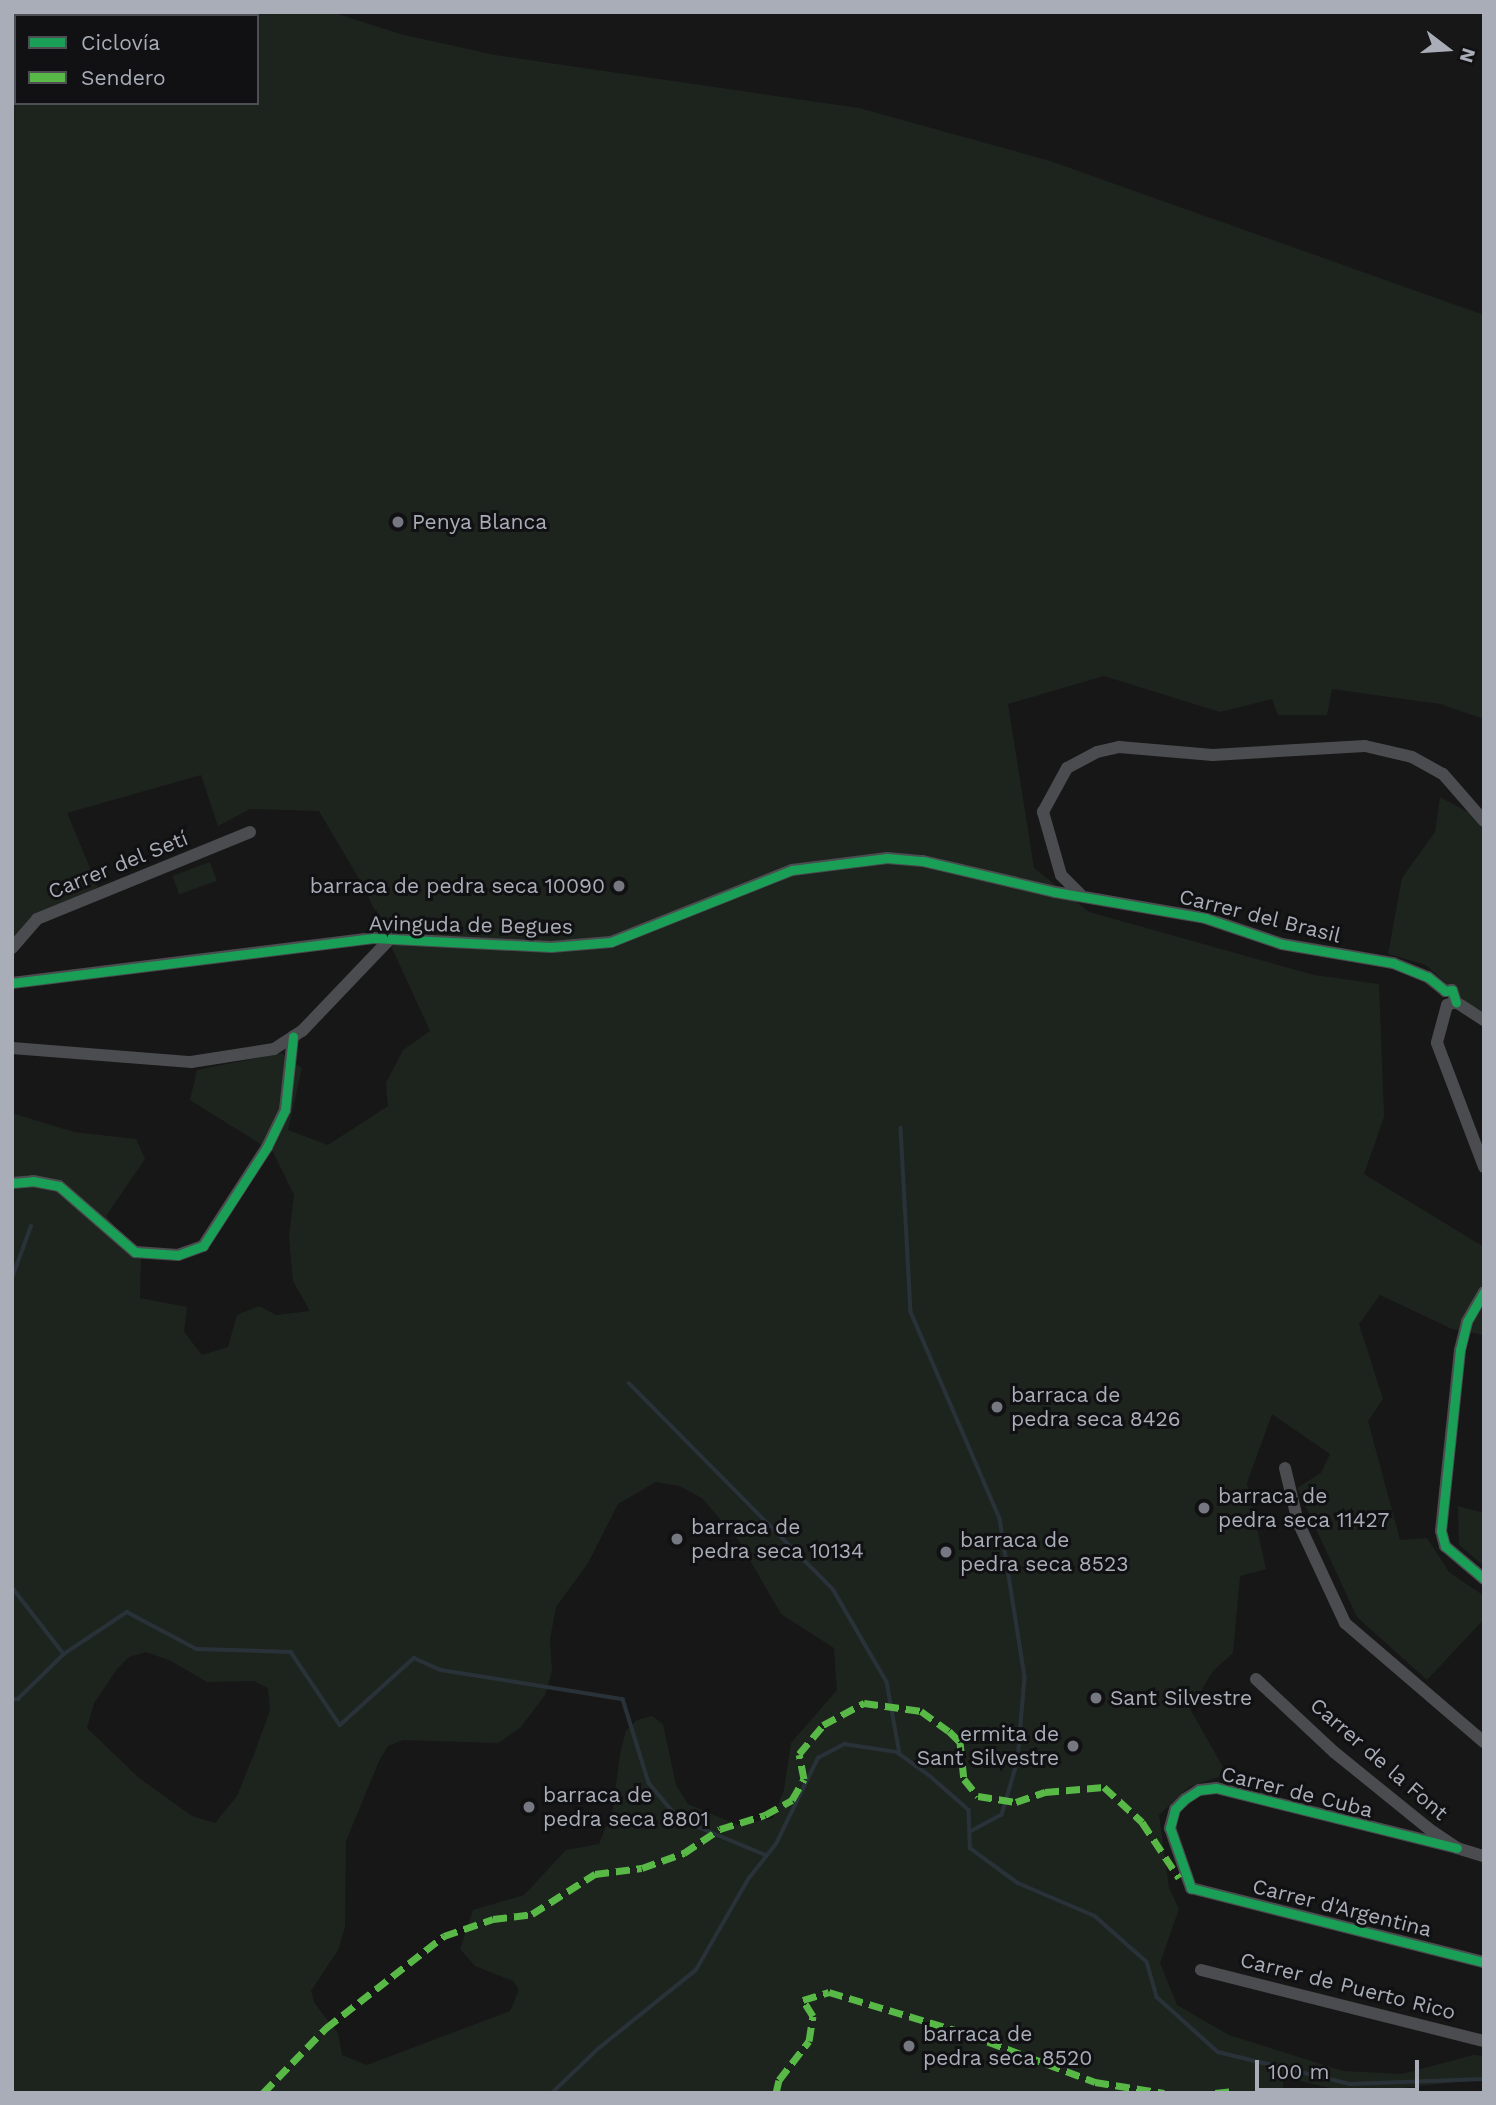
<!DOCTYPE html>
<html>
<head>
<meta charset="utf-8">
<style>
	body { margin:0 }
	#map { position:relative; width:1496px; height:2105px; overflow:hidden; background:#171717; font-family:"Work Sans",sans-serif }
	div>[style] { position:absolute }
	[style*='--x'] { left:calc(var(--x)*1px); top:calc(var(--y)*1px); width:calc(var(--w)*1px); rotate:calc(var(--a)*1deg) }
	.green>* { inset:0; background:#1d241e; transform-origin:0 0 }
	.stream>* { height:3.5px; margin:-1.75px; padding:0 1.75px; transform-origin:1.75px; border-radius:1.75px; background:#2a3239 }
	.minor>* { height:12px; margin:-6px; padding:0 6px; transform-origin:6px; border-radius:6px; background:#4b4c50 }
	.quiet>* { height:7px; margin-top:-3.5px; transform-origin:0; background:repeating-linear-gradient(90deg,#58b947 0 14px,transparent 0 21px) }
	.cycleway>* { height:9px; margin:-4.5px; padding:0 4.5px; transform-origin:4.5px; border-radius:4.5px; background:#1a9f57 }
	.dots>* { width:19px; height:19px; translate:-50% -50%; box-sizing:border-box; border:4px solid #111113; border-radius:50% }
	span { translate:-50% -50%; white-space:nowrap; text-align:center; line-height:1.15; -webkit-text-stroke:6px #111113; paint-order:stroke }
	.poi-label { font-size:21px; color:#a8adb8 }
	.left { translate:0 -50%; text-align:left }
	.right { translate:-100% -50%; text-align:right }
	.street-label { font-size:21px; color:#a8adb8 }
	.frame { position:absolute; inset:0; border:14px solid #a8adb8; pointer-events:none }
	.legend { position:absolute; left:14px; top:14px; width:245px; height:91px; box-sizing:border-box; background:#111113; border:2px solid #4d4f55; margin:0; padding:9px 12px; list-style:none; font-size:21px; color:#a8adb8 }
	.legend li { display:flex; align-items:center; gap:14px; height:35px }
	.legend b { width:35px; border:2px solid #4d4f55 }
	.north { position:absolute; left:1412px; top:14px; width:70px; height:70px; -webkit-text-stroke:5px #111113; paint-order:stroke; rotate:107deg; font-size:19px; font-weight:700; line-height:28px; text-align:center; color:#a8adb8 }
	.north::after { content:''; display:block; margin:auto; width:24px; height:32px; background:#a8adb8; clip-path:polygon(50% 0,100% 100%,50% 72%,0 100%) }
	.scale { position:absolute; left:1255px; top:2060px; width:164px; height:32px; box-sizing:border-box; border:4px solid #a8adb8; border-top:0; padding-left:9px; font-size:21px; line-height:24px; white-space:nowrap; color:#a8adb8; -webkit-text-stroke:5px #111113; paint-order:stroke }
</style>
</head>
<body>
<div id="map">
	<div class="green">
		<i style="clip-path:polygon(evenodd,12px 12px,332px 12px,400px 34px,495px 55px,859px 108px,1050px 161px,1484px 315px,1484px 719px,1440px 704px,1332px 689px,1327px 715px,1278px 715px,1272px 699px,1220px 712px,1104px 676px,1008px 704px,1034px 868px,1089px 912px,1314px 975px,1379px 984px,1384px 1117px,1364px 1174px,1484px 1247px,1484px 1335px,1452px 1329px,1380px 1295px,1359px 1324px,1383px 1399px,1368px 1421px,1400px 1540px,1427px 1538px,1449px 1572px,1484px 1596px,1484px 1619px,1427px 1680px,1357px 1617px,1297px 1488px,1321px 1473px,1330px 1454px,1272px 1414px,1247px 1483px,1266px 1569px,1240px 1576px,1233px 1653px,1213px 1671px,1190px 1709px,1227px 1774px,1189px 1787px,1159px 1815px,1169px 1888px,1179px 1909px,1160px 1963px,1177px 2005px,1229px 2035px,1343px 2071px,1402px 2074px,1473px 2055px,1484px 2056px,1484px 2079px,1375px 2091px,1330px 2088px,1284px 2077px,1282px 2093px,12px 2093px,12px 1113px,74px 1132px,136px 1139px,145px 1159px,106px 1216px,141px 1257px,140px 1298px,187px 1307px,184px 1332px,202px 1355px,228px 1347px,237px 1315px,259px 1306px,276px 1315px,310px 1311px,293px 1281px,289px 1237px,294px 1195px,273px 1152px,190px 1100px,197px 1070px,282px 1053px,302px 1068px,288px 1130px,328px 1145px,388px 1106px,386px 1083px,403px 1050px,430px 1031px,364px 887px,319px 811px,250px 809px,218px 826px,201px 775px,67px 813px,98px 887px,32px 919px,12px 940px,12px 12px,16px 16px,257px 16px,257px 103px,16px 103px,16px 16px,12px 12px,656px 1482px,679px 1486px,702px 1498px,739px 1541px,781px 1614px,834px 1648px,837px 1690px,791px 1743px,784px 1790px,773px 1818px,738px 1825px,688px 1804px,676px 1785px,663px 1724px,652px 1716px,637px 1720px,626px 1731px,620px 1754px,613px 1809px,599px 1844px,566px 1850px,524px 1895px,473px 1910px,460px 1949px,475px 1966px,513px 1981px,519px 1990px,510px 2011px,367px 2065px,342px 2055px,338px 2033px,315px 2004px,311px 1991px,338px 1950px,345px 1927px,346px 1841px,379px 1761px,388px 1746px,403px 1740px,498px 1743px,521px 1727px,545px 1695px,552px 1671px,550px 1639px,556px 1607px,588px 1563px,618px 1504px,656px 1482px,12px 12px,146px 1652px,171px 1661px,207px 1682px,254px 1681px,268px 1688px,270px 1710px,255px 1752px,237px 1796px,215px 1823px,192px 1816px,139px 1778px,87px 1728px,94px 1703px,117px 1669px,129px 1657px,146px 1652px)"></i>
		<i style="clip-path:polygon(1440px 797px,1484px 821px,1484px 1018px,1426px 965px,1388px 954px,1402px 878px,1435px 832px)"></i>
		<i style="left:210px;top:862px;width:20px;height:40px;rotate:70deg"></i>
		<i style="clip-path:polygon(1458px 1506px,1484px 1513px,1484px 1566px,1459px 1545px)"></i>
	</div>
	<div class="stream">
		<i style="--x:901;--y:1128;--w:184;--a:86.9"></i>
		<i style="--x:911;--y:1312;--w:225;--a:66.7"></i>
		<i style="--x:1000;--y:1519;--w:160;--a:81"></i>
		<i style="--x:1025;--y:1677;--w:84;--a:94.8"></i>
		<i style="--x:1018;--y:1761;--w:56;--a:106.5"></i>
		<i style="--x:1002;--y:1815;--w:36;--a:152"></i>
		<i style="--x:12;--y:1278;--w:55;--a:-69.9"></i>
		<i style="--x:629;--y:1383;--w:290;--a:45.3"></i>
		<i style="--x:833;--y:1589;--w:108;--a:59.9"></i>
		<i style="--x:887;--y:1682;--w:73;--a:79.8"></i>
		<i style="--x:12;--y:1587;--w:85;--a:52.2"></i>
		<i style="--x:64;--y:1654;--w:76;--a:-33.7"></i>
		<i style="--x:127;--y:1612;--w:79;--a:27.9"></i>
		<i style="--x:197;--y:1649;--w:94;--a:1.8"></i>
		<i style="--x:291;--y:1652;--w:88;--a:56.1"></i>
		<i style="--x:340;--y:1725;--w:100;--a:-42.2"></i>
		<i style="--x:414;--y:1658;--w:30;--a:24"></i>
		<i style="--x:441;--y:1670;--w:184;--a:9.1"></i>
		<i style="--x:623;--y:1699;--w:88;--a:72.8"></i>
		<i style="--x:649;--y:1783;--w:47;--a:50.2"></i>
		<i style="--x:679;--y:1819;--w:94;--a:22.5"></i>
		<i style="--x:12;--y:1699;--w:6;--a:0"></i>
		<i style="--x:18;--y:1699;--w:64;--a:-44.4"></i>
		<i style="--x:552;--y:2093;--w:65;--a:-43.8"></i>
		<i style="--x:599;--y:2048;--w:124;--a:-38.8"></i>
		<i style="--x:696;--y:1970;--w:106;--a:-60.1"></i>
		<i style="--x:749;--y:1878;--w:43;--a:-51.5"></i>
		<i style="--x:776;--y:1844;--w:96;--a:-64"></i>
		<i style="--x:818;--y:1758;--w:30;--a:-28"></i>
		<i style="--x:844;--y:1744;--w:54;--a:8.6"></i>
		<i style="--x:897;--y:1752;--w:39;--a:36"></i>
		<i style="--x:929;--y:1775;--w:53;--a:41.2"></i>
		<i style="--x:969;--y:1810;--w:38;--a:88"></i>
		<i style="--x:970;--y:1848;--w:59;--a:36.1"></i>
		<i style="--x:1018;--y:1883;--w:84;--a:23.2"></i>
		<i style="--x:1095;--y:1916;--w:69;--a:41.5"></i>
		<i style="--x:1147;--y:1962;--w:36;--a:74"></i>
		<i style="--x:1157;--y:1997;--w:82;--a:42"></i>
		<i style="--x:1218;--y:2052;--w:136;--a:13.6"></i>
		<i style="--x:1350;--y:2084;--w:134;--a:-2.1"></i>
	</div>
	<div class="minor">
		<i style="--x:1080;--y:894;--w:27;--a:-135"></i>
		<i style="--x:1061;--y:875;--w:66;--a:-105.9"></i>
		<i style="--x:1043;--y:812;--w:50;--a:-61.4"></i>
		<i style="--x:1067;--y:768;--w:34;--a:-28"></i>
		<i style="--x:1097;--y:752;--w:23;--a:-13"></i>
		<i style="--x:1119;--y:747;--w:94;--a:4.9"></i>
		<i style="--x:1213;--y:755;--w:152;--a:-3.4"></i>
		<i style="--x:1365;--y:746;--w:48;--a:13.2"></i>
		<i style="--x:1412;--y:757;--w:35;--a:29"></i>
		<i style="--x:1443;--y:774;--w:62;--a:48.9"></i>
		<i style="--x:12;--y:948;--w:38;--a:-49"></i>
		<i style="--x:37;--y:919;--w:230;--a:-22.2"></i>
		<i style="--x:12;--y:983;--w:364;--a:-7.1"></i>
		<i style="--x:373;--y:938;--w:178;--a:2.9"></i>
		<i style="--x:551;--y:947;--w:60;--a:-4.8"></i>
		<i style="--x:611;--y:942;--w:195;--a:-21.7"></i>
		<i style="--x:792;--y:870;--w:96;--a:-7.2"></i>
		<i style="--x:887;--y:858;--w:36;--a:5"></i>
		<i style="--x:923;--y:861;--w:136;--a:13.2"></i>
		<i style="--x:1055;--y:892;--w:152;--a:9.8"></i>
		<i style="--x:1205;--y:918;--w:81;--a:18.7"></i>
		<i style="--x:1282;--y:944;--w:113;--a:9.7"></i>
		<i style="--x:1393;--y:963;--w:38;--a:22"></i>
		<i style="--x:1428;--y:977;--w:22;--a:39"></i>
		<i style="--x:1445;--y:991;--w:7;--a:-8"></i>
		<i style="--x:1452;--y:990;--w:13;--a:72"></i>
		<i style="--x:1456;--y:1002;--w:9;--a:162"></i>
		<i style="--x:1447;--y:1005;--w:39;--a:105"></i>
		<i style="--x:1437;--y:1043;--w:133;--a:69.2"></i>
		<i style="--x:1456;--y:1002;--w:33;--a:33"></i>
		<i style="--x:12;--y:1048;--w:180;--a:4.5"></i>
		<i style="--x:191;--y:1062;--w:84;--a:-8.9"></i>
		<i style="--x:274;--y:1049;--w:33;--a:-33"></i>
		<i style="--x:302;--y:1031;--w:127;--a:-46.3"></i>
		<i style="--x:12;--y:1183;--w:21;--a:-5"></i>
		<i style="--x:33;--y:1181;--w:26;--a:11"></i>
		<i style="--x:59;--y:1186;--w:101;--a:41"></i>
		<i style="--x:135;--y:1252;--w:43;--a:4"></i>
		<i style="--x:178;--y:1255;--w:27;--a:-20"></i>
		<i style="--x:203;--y:1246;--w:118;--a:-57.1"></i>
		<i style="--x:267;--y:1147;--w:41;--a:-64.1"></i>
		<i style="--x:285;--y:1110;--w:74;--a:-83.8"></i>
		<i style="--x:1484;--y:1292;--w:34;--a:120"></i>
		<i style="--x:1467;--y:1322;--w:29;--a:104"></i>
		<i style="--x:1460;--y:1350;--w:182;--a:96"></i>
		<i style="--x:1441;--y:1531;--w:16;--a:75"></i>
		<i style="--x:1445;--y:1546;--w:51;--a:40.2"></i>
		<i style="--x:1285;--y:1468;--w:56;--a:76.5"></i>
		<i style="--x:1298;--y:1522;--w:111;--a:65"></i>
		<i style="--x:1345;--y:1623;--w:183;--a:40.6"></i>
		<i style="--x:1256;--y:1679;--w:107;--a:43.1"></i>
		<i style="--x:1334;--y:1752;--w:122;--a:39"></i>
		<i style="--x:1429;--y:1829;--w:34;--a:34"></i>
		<i style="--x:1457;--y:1848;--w:28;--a:17"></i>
		<i style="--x:1457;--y:1848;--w:248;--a:-166"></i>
		<i style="--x:1216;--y:1788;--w:17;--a:173"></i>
		<i style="--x:1199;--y:1790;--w:17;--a:147"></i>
		<i style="--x:1185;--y:1799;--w:14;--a:135"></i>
		<i style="--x:1175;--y:1809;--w:20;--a:105"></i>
		<i style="--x:1170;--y:1828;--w:64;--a:70.7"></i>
		<i style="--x:1191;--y:1888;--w:302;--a:14.2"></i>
		<i style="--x:1201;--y:1970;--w:292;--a:14.1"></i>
	</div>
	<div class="quiet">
		<i style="--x:263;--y:2093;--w:91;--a:-45.9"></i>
		<i style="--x:326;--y:2028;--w:150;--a:-37.9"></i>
		<i style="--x:444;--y:1936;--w:52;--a:-19.1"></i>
		<i style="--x:493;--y:1919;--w:39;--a:-7"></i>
		<i style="--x:532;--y:1914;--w:75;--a:-32.4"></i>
		<i style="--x:595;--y:1874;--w:47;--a:-7.3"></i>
		<i style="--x:642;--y:1868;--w:45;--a:-19.7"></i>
		<i style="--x:684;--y:1853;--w:43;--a:-33.7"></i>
		<i style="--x:720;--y:1829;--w:47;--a:-17.3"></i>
		<i style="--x:765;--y:1815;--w:31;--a:-29"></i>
		<i style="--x:792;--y:1800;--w:24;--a:-60"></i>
		<i style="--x:804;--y:1779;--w:25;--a:-101"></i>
		<i style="--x:799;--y:1754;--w:38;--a:-50"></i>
		<i style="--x:823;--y:1725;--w:47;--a:-28.2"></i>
		<i style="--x:864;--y:1703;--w:58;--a:8"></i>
		<i style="--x:921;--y:1711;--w:34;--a:36"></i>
		<i style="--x:949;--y:1731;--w:16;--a:45"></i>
		<i style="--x:960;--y:1742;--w:37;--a:84"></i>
		<i style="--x:964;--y:1779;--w:22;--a:51"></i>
		<i style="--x:978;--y:1796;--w:38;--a:9"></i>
		<i style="--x:1016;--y:1802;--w:31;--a:-19"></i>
		<i style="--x:1045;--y:1792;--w:59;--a:-4.8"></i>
		<i style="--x:1104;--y:1787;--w:52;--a:42.6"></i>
		<i style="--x:1142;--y:1822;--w:67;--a:56.5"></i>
		<i style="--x:776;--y:2093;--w:13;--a:-77"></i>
		<i style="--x:779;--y:2080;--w:49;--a:-52.4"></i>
		<i style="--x:809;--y:2041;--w:25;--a:-81"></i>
		<i style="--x:813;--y:2016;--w:19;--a:-122"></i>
		<i style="--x:803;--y:2000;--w:27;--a:-17"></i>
		<i style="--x:829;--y:1992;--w:145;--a:16.8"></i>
		<i style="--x:968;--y:2034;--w:136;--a:20.7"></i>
		<i style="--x:1095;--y:2082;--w:70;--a:9.1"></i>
		<i style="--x:1215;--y:2093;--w:19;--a:-6"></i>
	</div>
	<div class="cycleway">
		<i style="--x:12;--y:983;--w:364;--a:-7.1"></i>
		<i style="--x:373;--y:938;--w:178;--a:2.9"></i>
		<i style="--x:551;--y:947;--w:60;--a:-4.8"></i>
		<i style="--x:611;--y:942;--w:195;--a:-21.7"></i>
		<i style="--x:792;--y:870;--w:96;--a:-7.2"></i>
		<i style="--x:887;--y:858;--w:36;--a:5"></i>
		<i style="--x:923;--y:861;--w:136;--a:13.2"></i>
		<i style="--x:1055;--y:892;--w:152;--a:9.8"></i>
		<i style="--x:1205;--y:918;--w:81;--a:18.7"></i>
		<i style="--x:1282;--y:944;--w:113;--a:9.7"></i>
		<i style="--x:1393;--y:963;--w:38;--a:22"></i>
		<i style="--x:1428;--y:977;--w:22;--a:39"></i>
		<i style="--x:1445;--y:991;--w:7;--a:-8"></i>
		<i style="--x:1452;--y:990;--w:13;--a:72"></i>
		<i style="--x:12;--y:1183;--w:21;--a:-5"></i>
		<i style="--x:33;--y:1181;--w:26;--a:11"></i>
		<i style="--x:59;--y:1186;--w:101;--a:41"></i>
		<i style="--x:135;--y:1252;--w:43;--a:4"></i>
		<i style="--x:178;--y:1255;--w:27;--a:-20"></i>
		<i style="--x:203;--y:1246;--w:118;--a:-57.1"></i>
		<i style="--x:267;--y:1147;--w:41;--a:-64.1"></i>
		<i style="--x:285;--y:1110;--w:74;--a:-83.8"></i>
		<i style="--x:1484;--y:1292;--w:34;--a:120"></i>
		<i style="--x:1467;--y:1322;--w:29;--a:104"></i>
		<i style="--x:1460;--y:1350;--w:182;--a:96"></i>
		<i style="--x:1441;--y:1531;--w:16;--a:75"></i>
		<i style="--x:1445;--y:1546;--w:51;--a:40.2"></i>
		<i style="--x:1457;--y:1848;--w:248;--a:-166"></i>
		<i style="--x:1216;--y:1788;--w:17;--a:173"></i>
		<i style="--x:1199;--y:1790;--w:17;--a:147"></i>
		<i style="--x:1185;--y:1799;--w:14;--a:135"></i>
		<i style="--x:1175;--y:1809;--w:20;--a:105"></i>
		<i style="--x:1170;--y:1828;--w:64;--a:70.7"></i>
		<i style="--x:1191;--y:1888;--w:302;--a:14.2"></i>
	</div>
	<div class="dots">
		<i style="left:398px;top:522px;background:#757880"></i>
		<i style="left:619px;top:886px;background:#757880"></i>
		<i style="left:997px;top:1407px;background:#757880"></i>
		<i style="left:1204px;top:1508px;background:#757880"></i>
		<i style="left:677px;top:1539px;background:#757880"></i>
		<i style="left:946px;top:1552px;background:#757880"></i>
		<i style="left:1096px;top:1698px;background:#757880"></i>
		<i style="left:1073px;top:1746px;background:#757880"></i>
		<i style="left:529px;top:1807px;background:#757880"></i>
		<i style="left:909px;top:2046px;background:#757880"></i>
	</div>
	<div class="poi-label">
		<span class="left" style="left:412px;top:522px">Penya Blanca</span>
		<span class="right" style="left:605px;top:886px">barraca de pedra seca 10090</span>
		<span class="left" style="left:1011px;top:1407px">barraca de<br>pedra seca 8426</span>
		<span class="left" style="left:1218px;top:1508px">barraca de<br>pedra seca 11427</span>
		<span class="left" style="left:691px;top:1539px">barraca de<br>pedra seca 10134</span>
		<span class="left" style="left:960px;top:1552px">barraca de<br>pedra seca 8523</span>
		<span class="left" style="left:1110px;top:1698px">Sant Silvestre</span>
		<span class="right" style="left:1059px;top:1746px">ermita de<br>Sant Silvestre</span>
		<span class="left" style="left:543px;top:1807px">barraca de<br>pedra seca 8801</span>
		<span class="left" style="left:923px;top:2046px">barraca de<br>pedra seca 8520</span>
	</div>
	<div class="street-label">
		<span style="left:118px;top:865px;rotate:-22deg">Carrer del Setí</span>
		<span style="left:1260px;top:916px;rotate:14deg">Carrer del Brasil</span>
		<span style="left:471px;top:925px;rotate:1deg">Avinguda de Begues</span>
		<span style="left:1379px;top:1759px;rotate:41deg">Carrer de la Font</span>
		<span style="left:1297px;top:1792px;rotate:14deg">Carrer de Cuba</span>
		<span style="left:1342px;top:1908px;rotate:14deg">Carrer d'Argentina</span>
		<span style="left:1348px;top:1986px;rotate:14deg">Carrer de Puerto Rico</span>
	</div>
	<div class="frame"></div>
	<ul class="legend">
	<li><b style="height:9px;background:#1a9f57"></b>Ciclovía</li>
	<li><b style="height:9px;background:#58b947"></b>Sendero</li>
	</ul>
	<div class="north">N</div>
	<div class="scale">100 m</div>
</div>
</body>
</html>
